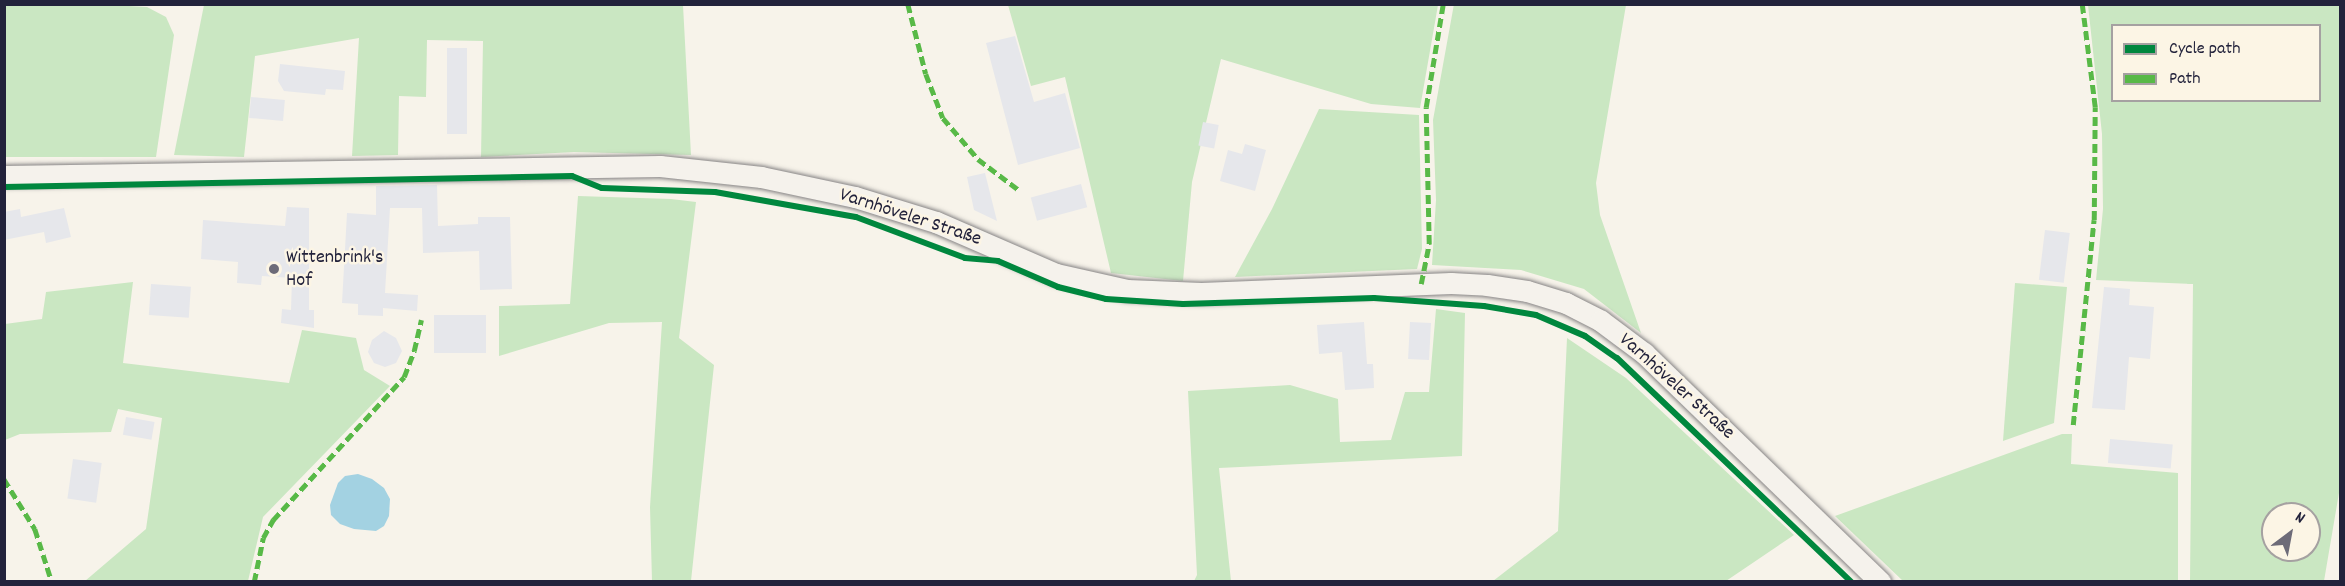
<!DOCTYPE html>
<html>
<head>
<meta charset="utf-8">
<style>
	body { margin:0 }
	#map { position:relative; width:2345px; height:586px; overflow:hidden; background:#f7f3ea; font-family:Dekko,sans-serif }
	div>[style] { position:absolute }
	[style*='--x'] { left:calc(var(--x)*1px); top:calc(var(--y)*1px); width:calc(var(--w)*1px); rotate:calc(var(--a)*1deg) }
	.green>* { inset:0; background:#cae7c2 }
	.water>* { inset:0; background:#a3d2e2 }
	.building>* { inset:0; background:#e6e7eb; transform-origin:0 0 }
	.roads { filter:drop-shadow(0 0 2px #868485) drop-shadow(0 0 2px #868485) }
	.secondary>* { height:21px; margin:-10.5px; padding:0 10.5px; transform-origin:10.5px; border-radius:10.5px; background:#f5f2ec }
	.quiet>* { height:4.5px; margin-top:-2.25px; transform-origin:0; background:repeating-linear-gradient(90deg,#58b947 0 9px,transparent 0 13.5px) }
	.cycleway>* { height:6px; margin:-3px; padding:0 3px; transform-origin:3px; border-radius:3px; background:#00873e }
	.dots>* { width:16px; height:16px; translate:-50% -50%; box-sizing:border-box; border:3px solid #fcf5e5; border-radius:50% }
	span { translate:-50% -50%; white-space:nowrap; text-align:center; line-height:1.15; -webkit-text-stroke:5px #fcf5e5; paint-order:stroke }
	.street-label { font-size:20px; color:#22223b }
	.poi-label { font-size:20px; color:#22223b }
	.left { translate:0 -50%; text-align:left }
	.frame { position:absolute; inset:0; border:6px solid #22223b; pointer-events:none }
	.legend { position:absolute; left:2111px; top:24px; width:210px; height:78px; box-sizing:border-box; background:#fcf5e5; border:2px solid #a5a1a1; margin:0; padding:8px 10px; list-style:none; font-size:18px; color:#22223b }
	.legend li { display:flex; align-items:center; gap:12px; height:30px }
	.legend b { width:30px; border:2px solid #a5a1a1 }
	.north { position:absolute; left:2261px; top:502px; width:60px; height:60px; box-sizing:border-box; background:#fcf5e5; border:2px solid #a5a1a1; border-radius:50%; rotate:32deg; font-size:16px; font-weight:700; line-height:24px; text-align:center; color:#22223b }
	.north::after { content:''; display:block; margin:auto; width:21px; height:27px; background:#6d6b78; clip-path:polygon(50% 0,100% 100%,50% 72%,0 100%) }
</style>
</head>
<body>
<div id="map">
	<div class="green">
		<i style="clip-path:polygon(1454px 4px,1626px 5px,1596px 183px,1600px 215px,1641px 333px,1584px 289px,1521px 270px,1432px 265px,1436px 200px,1433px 120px)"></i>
		<i style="clip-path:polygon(4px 5px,111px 5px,147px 7px,166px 17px,174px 35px,156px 157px,5px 157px)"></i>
		<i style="clip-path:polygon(204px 5px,683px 5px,691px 155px,574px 152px,481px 157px,483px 41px,427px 40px,426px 97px,399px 96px,398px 155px,352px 156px,359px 38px,255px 56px,244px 157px,174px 155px)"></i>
		<i style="clip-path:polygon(1008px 5px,1438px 5px,1420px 108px,1371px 104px,1221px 59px,1192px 182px,1183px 281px,1111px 273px,1065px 77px,1031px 86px)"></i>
		<i style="clip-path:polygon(evenodd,2088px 5px,2340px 5px,2340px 487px,2324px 581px,2190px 581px,2193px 284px,2096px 280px,2103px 209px,2102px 134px,2088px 5px,2112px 26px,2320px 26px,2320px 100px,2112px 100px,2112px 26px,2088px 5px,2273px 514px,2309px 514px,2309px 550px,2273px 550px,2273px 514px)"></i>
		<i style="clip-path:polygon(1319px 109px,1419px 115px,1422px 249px,1417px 269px,1235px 277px,1272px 209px)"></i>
		<i style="clip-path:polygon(578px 196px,671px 199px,696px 202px,679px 338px,714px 365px,691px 581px,652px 581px,650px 507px,662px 322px,609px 323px,499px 356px,499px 306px,570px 304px)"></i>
		<i style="clip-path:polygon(133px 282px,123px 363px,289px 383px,302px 330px,356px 338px,364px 370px,390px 386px,263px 517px,248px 581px,85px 581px,146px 529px,162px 418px,118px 409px,111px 432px,20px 434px,5px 440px,5px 324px,42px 319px,46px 292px)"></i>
		<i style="clip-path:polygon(2015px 283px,2067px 287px,2054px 423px,2003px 441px)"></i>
		<i style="clip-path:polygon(1436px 309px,1465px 313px,1462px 456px,1219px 468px,1231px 581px,1194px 581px,1197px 575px,1188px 391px,1290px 385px,1338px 399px,1340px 442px,1391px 440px,1405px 392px,1429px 392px)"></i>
		<i style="clip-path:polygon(1567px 338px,1626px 378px,1794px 535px,1726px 581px,1493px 581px,1558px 531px)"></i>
		<i style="clip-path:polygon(2062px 434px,2072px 434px,2071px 464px,2178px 473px,2178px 581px,1903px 581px,1835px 516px)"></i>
	</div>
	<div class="water">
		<i style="clip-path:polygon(358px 474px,372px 479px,384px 488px,390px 499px,389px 516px,384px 526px,376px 531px,354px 529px,340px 524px,331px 515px,330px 505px,338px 483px,345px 476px)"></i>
	</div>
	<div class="building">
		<i style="clip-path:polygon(1015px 36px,1034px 102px,1065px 93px,1080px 148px,1018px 165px,986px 43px)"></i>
		<i style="left:447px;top:48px;width:20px;height:86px"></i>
		<i style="clip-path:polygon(280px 64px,345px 71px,343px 90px,326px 89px,325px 95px,284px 91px,278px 81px)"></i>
		<i style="left:251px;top:97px;width:34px;height:21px;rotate:5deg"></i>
		<i style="left:1203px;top:122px;width:16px;height:24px;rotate:11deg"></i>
		<i style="clip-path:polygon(1245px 144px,1266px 150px,1255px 191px,1220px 181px,1228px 150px,1242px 154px)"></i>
		<i style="clip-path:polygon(985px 173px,997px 221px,974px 210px,967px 177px)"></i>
		<i style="left:1081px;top:184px;width:24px;height:52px;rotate:75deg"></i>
		<i style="clip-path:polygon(437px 185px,438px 226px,478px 224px,478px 217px,510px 217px,512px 289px,480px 290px,479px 251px,423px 253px,422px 208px,390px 208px,385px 293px,418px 295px,417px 311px,383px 308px,383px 316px,358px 315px,358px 304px,342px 303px,347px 213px,376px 215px,376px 186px)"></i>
		<i style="clip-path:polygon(287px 207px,309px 208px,309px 310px,314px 310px,314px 328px,281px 323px,282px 309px,291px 310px,292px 278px,262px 276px,261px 285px,237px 283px,238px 262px,201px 259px,203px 220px,285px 226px)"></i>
		<i style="clip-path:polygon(64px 208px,71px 237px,46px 243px,44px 232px,4px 240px,4px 212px,20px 209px,21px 217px)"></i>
		<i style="left:2045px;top:230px;width:25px;height:50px;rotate:7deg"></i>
		<i style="left:151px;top:284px;width:40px;height:31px;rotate:4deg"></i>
		<i style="clip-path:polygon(2104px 287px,2130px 289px,2129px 305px,2154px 307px,2150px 359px,2129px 357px,2125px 410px,2092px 408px)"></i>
		<i style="left:434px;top:315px;width:52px;height:38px"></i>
		<i style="clip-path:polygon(1364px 322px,1367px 364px,1373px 364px,1374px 388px,1345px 390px,1342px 352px,1319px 354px,1317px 325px)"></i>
		<i style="left:1410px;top:322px;width:21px;height:37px;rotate:3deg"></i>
		<i style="clip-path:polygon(384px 331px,396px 338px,402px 351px,396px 363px,385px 367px,374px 363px,368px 352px,372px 340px)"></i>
		<i style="left:126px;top:417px;width:29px;height:18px;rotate:10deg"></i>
		<i style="left:2110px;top:439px;width:63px;height:24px;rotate:5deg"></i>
		<i style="left:73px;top:459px;width:29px;height:40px;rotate:8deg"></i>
	</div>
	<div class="roads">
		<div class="secondary">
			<i style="--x:4;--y:176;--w:656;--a:-0.87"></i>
			<i style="--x:660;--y:166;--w:102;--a:6.2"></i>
			<i style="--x:761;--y:177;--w:96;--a:12"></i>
			<i style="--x:855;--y:197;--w:85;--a:17.2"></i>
			<i style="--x:936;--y:222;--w:131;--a:23.4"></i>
			<i style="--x:1056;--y:274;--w:73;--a:12.7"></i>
			<i style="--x:1127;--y:290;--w:74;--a:2.3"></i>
			<i style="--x:1201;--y:293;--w:250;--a:-2.3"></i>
			<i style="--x:1451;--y:283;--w:36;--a:3"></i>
			<i style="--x:1487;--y:285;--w:40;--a:8.5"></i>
			<i style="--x:1527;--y:291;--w:41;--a:17.1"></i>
			<i style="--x:1566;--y:303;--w:39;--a:27"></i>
			<i style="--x:1601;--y:321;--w:54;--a:36.7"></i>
			<i style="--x:1644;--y:353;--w:329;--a:44.1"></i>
		</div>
	</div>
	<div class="quiet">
		<i style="--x:908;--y:4;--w:72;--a:75.6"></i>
		<i style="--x:926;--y:74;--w:47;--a:68.9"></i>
		<i style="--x:943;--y:118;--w:54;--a:49.5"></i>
		<i style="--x:978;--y:159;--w:51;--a:37.1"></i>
		<i style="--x:1421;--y:284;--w:41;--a:-78.7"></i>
		<i style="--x:1429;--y:244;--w:137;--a:-91.3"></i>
		<i style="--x:1426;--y:107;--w:104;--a:-80.6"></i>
		<i style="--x:2073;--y:425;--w:206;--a:-84.2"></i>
		<i style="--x:2094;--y:220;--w:113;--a:-89.5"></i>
		<i style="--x:2095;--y:107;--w:104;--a:-97.2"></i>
		<i style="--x:4;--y:479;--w:59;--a:58.2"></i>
		<i style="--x:35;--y:529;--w:56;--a:72.2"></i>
		<i style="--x:254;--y:582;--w:45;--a:-78.4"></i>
		<i style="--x:263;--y:538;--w:21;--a:-61"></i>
		<i style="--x:273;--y:520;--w:194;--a:-47.5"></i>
		<i style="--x:404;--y:377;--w:28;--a:-69"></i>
		<i style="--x:414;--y:351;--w:32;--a:-77"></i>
	</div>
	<div class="cycleway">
		<i style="--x:4;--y:187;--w:568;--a:-1.11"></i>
		<i style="--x:572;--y:176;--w:32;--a:22"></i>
		<i style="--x:602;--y:188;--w:113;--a:2"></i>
		<i style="--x:715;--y:192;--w:143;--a:10.1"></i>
		<i style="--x:856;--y:217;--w:116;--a:20.6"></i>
		<i style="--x:965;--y:258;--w:33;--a:5"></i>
		<i style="--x:998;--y:261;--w:65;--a:23.4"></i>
		<i style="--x:1058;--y:287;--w:49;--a:14"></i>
		<i style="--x:1106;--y:299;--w:77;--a:3.7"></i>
		<i style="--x:1183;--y:304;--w:191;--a:-1.8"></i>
		<i style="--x:1374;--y:298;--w:110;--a:4.2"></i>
		<i style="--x:1484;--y:306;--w:53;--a:9.8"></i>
		<i style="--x:1536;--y:315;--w:53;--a:23.2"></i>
		<i style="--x:1585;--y:336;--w:39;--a:35"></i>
		<i style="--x:1617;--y:358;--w:324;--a:43.7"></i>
	</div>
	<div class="dots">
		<i style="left:274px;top:269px;background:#6d6b78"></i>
	</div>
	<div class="street-label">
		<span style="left:910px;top:218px;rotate:18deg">Varnhöveler Straße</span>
		<span style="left:1676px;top:387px;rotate:42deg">Varnhöveler Straße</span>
	</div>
	<div class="poi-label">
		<span class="left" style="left:286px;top:270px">Wittenbrink's<br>Hof</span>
	</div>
	<div class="frame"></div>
	<ul class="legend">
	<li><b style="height:8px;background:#00873e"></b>Cycle path</li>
	<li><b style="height:8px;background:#58b947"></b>Path</li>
	</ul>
	<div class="north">N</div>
</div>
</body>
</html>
